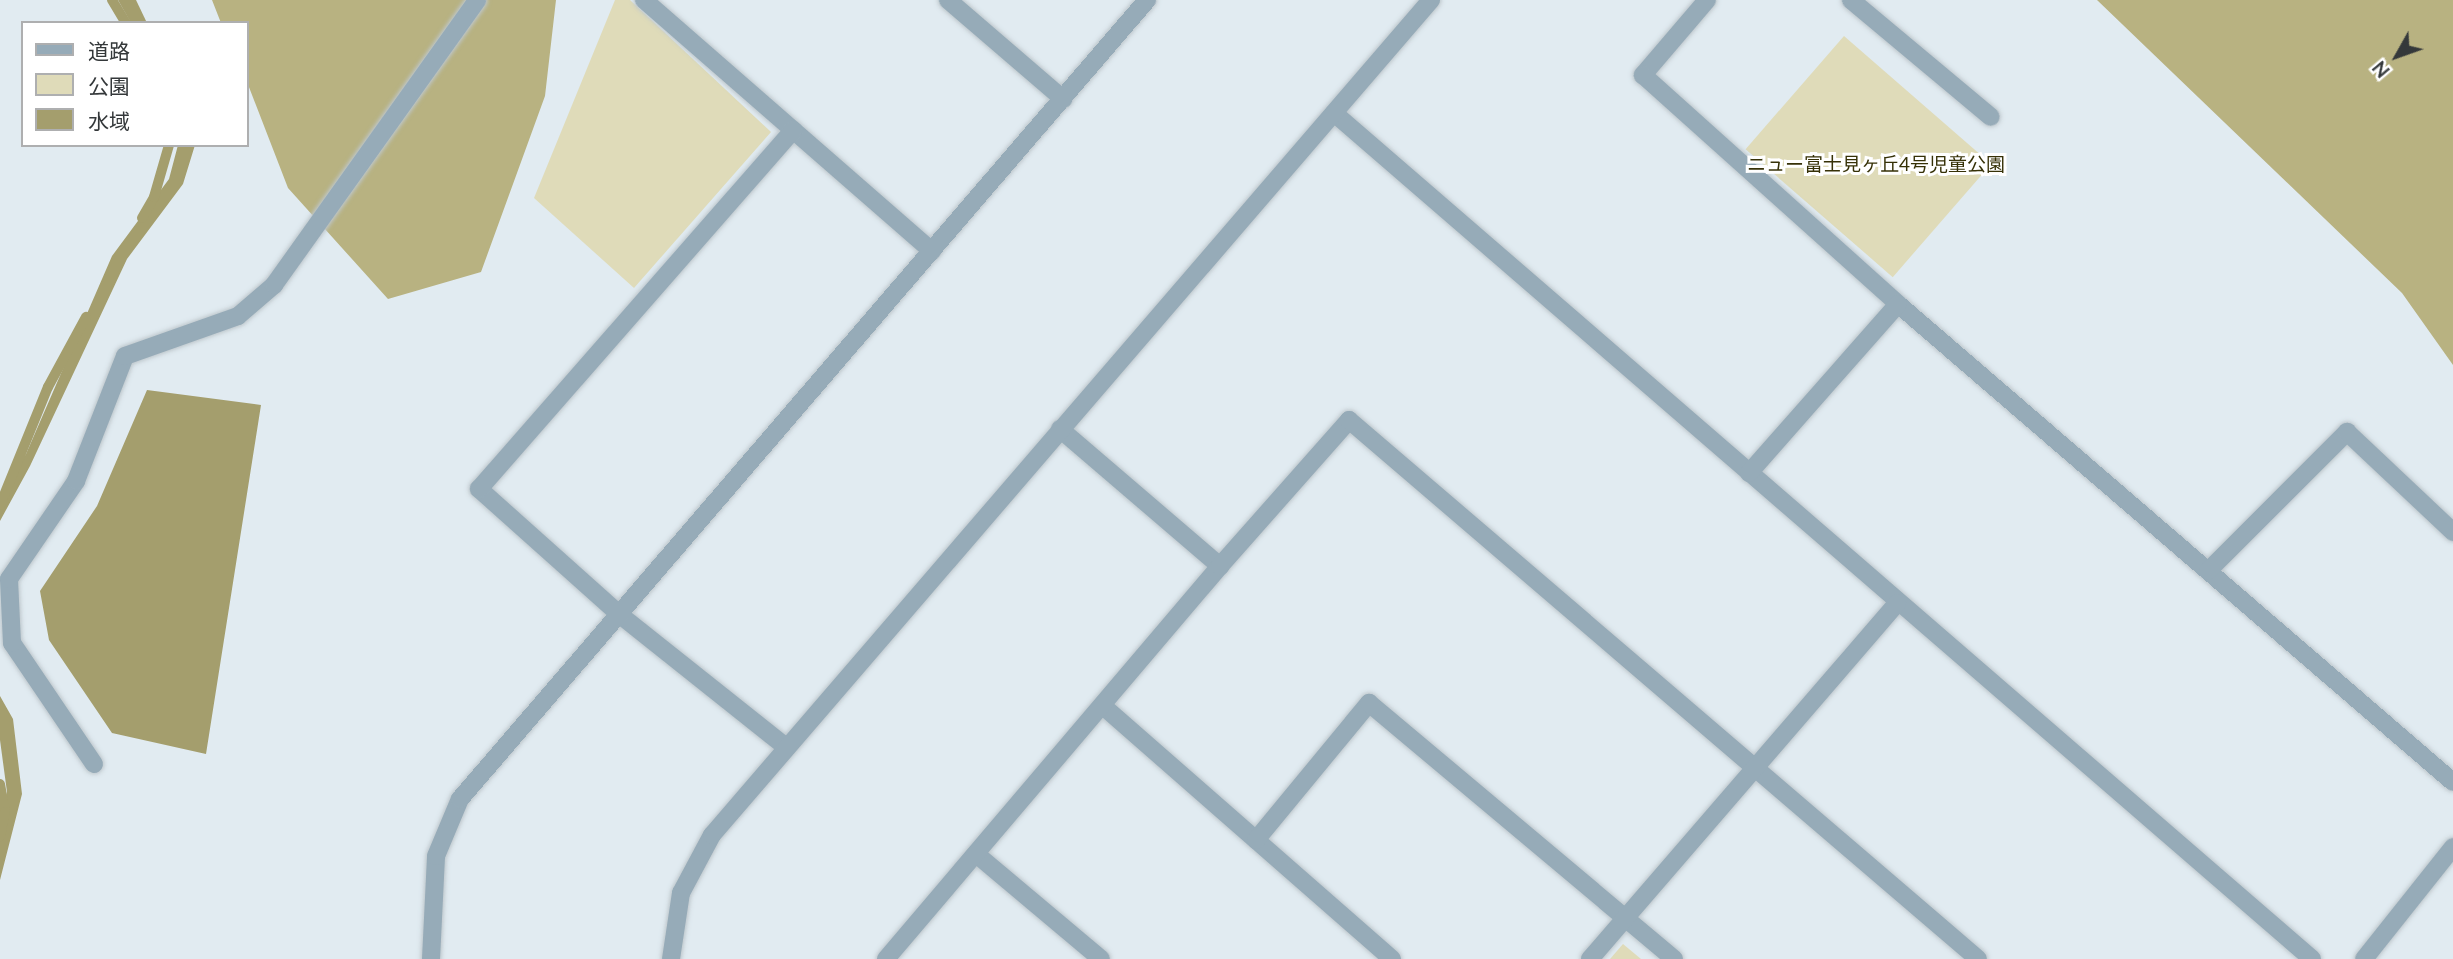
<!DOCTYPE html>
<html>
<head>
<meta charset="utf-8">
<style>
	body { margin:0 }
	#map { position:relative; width:2453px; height:959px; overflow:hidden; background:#e1ebf1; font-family:Lato,"Noto Sans JP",sans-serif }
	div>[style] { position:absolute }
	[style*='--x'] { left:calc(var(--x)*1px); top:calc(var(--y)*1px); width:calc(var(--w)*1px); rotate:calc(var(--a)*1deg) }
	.green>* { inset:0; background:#dfdbb9; transform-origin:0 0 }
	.forest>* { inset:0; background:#b8b281 }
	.water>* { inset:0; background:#a49e6d }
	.stream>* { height:10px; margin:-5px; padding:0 5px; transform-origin:5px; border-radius:5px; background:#a49e6d }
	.roads { filter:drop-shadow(0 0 2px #bec7cc) drop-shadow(0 0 2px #bec7cc) }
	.minor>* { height:18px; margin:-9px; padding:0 9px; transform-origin:9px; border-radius:9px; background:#96abb8 }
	span { translate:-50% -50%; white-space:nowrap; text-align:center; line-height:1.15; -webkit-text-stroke:6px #fff; paint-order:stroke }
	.park-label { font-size:19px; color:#363107 }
	.legend { position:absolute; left:21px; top:21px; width:228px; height:126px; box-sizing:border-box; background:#fff; border:2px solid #aeafb0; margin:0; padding:9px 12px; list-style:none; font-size:21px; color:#34383a }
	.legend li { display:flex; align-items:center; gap:14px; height:35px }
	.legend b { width:35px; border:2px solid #aeafb0 }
	.north { position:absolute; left:2362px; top:21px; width:70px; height:70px; -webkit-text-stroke:5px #fff; paint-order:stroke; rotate:230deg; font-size:19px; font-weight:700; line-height:28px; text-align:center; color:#34383a }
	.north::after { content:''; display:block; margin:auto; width:24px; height:32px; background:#34383a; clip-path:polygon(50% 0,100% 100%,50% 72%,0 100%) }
</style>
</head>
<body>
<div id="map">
	<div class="green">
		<i style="clip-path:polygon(615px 0,630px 0,771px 132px,634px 288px,534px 198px)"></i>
		<i style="left:1844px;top:36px;width:195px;height:150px;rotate:41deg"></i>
		<i style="clip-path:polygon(1623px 944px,1641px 959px,1610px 959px)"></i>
	</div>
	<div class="forest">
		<i style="clip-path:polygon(212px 0,556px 0,545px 96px,481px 272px,388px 299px,288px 188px,247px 82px,247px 23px,221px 23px)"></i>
		<i style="clip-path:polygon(2097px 0,2453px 0,2453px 365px,2402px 293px)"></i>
	</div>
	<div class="water">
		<i style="clip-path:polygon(118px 0,136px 0,147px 23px,131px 23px)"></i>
		<i style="clip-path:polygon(178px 145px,195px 145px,183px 184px,127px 259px,30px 466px,0 521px,0 496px,26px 454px,112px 256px,169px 179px)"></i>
		<i style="clip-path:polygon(147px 390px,261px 405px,206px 754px,112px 733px,49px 640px,40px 591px,97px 506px)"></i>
		<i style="clip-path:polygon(0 696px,13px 719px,22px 794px,0 880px,0 820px,7px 792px,0 740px)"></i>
	</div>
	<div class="stream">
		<i style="--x:112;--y:0;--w:27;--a:59"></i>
		<i style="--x:142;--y:218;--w:24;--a:-60"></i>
		<i style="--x:154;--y:197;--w:54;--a:-73.9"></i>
		<i style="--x:0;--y:505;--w:127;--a:-67.9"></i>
		<i style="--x:48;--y:387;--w:80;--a:-61.5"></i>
		<i style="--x:0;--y:784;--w:28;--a:80"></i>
		<i style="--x:5;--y:812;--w:25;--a:102"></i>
	</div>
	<div class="roads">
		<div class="minor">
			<i style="--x:644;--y:0;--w:382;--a:41.1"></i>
			<i style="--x:948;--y:0;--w:152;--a:40.7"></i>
			<i style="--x:1707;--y:0;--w:99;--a:130.5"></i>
			<i style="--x:1643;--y:75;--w:343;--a:41.9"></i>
			<i style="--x:1898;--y:304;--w:732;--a:40.74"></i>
			<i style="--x:1851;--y:0;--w:182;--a:39.9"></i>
			<i style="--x:1334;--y:113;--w:1293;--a:40.86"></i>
			<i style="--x:1060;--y:429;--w:211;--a:40.6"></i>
			<i style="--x:1749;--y:473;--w:225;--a:-48.6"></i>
			<i style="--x:2208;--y:571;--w:197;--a:-45"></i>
			<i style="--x:2347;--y:432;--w:146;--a:43.3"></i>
			<i style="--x:1103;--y:706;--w:384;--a:41.2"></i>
			<i style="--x:786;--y:747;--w:213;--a:-141.5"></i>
			<i style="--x:619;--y:614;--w:188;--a:-138.2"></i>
			<i style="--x:479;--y:489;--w:477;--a:-48.8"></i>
			<i style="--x:94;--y:764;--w:146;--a:-124.1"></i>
			<i style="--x:12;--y:643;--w:64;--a:-92.7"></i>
			<i style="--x:9;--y:579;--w:119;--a:-55.6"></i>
			<i style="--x:76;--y:481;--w:134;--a:-68.6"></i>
			<i style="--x:125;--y:356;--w:120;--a:-19.5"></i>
			<i style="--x:238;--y:316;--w:48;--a:-40.7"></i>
			<i style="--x:274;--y:285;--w:350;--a:-54.5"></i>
			<i style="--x:1256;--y:840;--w:178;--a:-50.5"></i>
			<i style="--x:1369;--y:703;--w:398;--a:40"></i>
			<i style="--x:976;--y:854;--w:163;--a:40"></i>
			<i style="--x:431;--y:959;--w:103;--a:-87.2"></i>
			<i style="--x:436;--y:856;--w:62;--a:-67.2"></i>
			<i style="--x:460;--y:799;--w:1054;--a:-49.31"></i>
			<i style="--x:671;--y:959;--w:67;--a:-81.4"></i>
			<i style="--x:681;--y:893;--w:66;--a:-61.9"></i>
			<i style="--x:712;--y:835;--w:1102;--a:-49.27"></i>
			<i style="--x:886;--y:959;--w:516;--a:-49.64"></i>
			<i style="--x:1220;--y:566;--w:195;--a:-48.5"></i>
			<i style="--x:1349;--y:420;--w:828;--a:40.59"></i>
			<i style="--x:1590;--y:959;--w:470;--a:-49.2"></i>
			<i style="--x:2364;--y:959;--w:143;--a:-51.5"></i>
		</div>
	</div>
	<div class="park-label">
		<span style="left:1876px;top:164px">ニュー富士見ヶ丘4号児童公園</span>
	</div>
	<ul class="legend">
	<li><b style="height:9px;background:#96abb8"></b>道路</li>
	<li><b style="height:19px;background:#dfdbb9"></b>公園</li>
	<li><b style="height:19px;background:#a49e6d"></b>水域</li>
	</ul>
	<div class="north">N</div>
</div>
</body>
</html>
